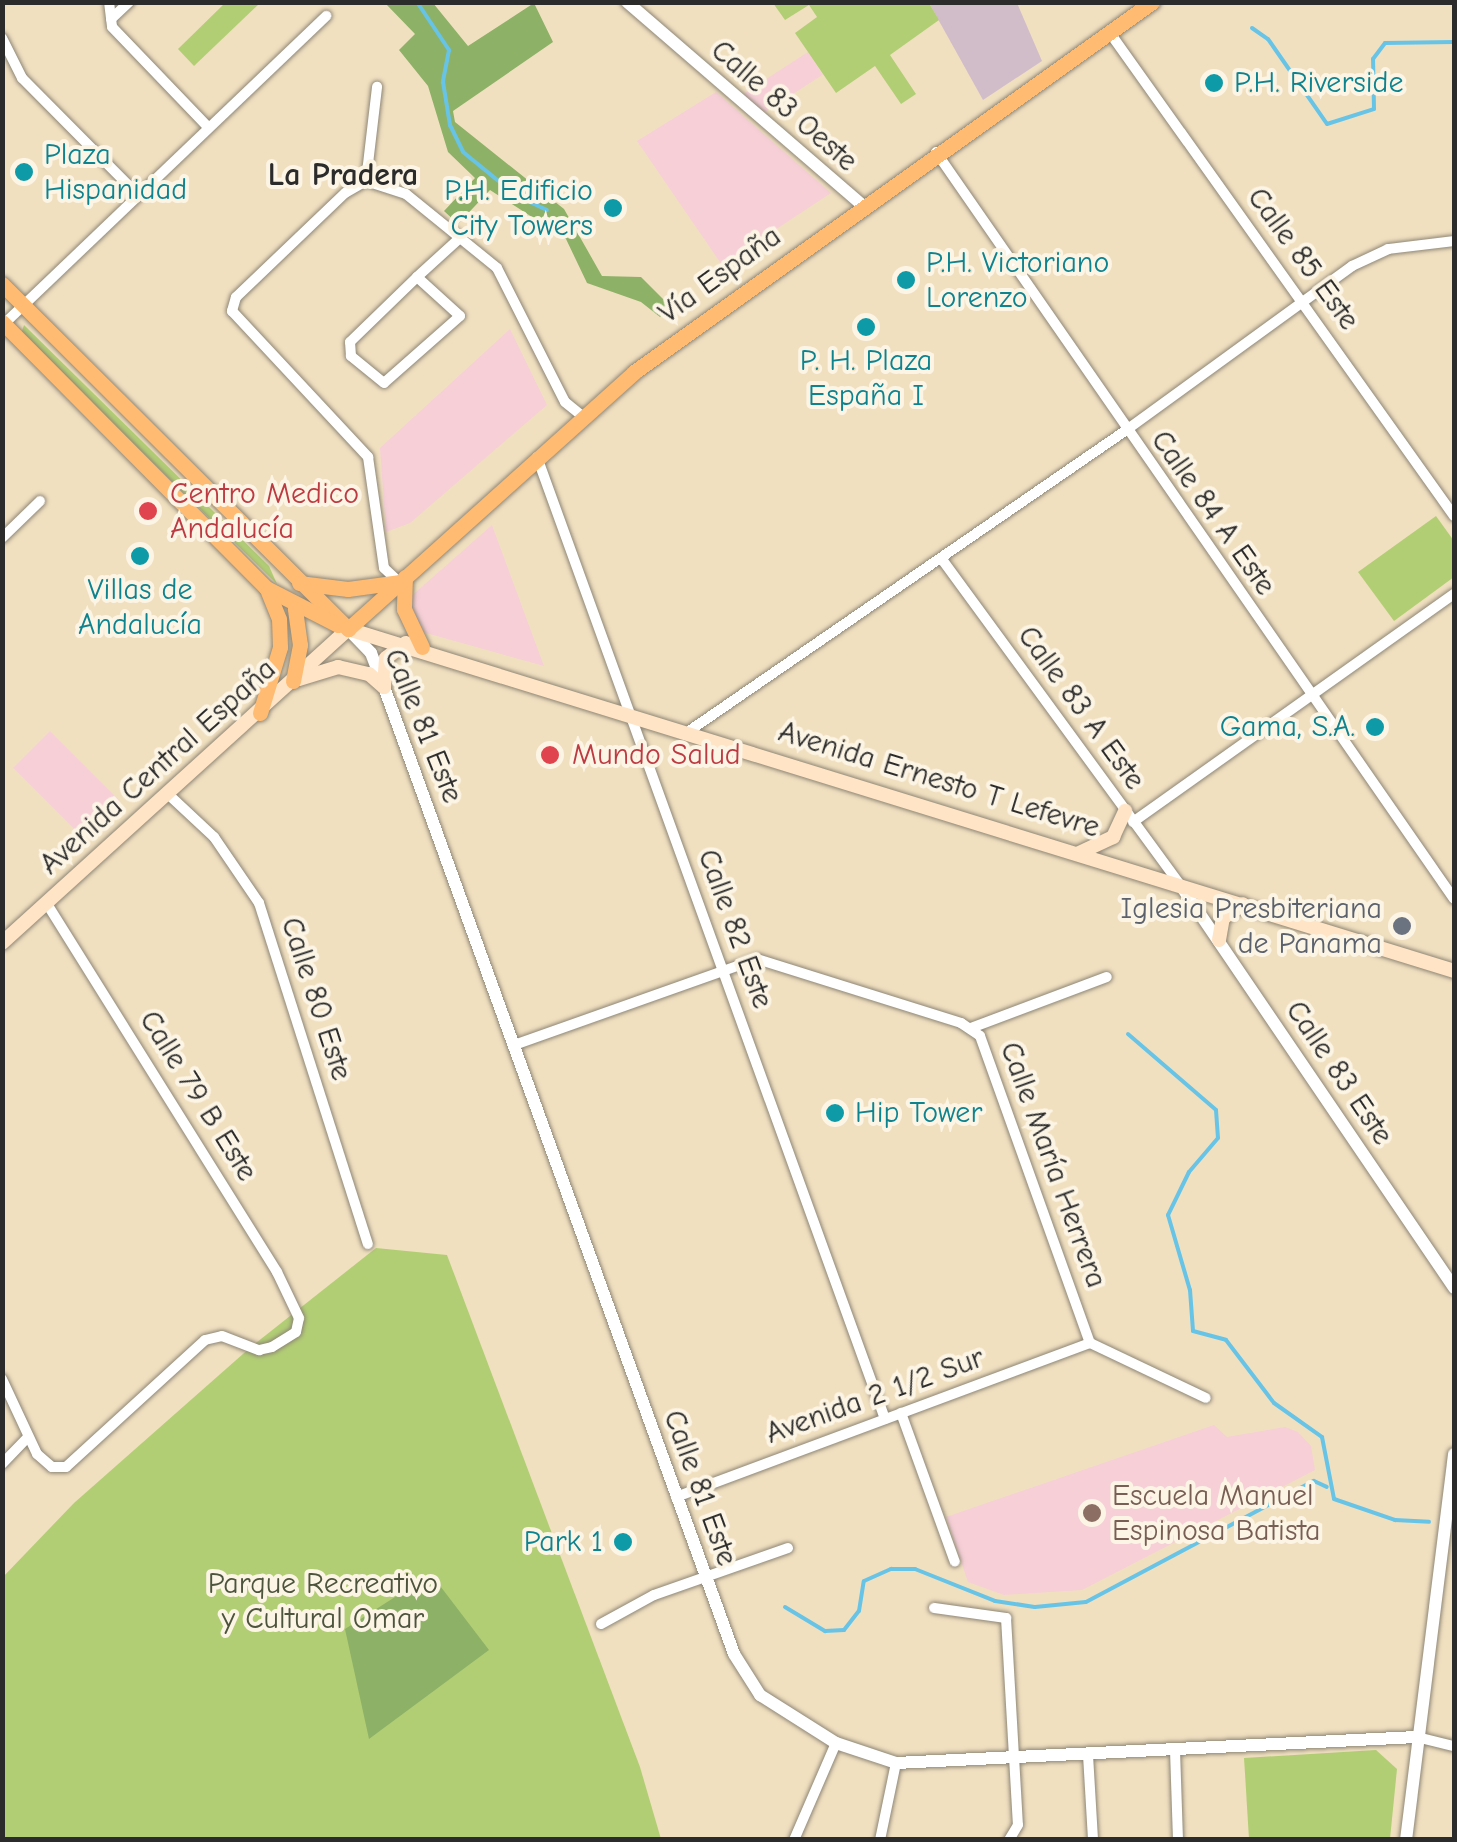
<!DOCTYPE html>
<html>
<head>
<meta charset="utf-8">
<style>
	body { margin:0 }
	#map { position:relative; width:1457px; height:1842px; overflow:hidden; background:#f1e0c0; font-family:"Comic Neue",sans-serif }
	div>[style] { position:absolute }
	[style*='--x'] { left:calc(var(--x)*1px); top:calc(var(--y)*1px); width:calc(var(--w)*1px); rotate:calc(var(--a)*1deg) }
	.built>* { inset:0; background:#f6cfd7; transform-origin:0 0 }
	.industrial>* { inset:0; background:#d1bdc9 }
	.green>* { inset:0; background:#b2ce75 }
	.forest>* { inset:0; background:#8db166 }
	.stream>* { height:4px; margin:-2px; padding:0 2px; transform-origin:2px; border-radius:2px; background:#68c4e6 }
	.roads { filter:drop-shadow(0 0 2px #8e8676) drop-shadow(0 0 2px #8e8676) }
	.minor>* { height:10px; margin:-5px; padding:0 5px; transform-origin:5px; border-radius:5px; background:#fff }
	.tertiary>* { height:12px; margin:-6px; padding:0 6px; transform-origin:6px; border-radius:6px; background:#fff }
	.secondary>* { height:14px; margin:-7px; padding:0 7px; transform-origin:7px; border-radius:7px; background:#ffe4c6 }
	.primary>* { height:15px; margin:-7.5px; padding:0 7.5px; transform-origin:7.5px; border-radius:7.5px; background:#ffbb71 }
	.dots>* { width:28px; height:28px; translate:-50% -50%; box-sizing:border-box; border:5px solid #fcf5e5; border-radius:50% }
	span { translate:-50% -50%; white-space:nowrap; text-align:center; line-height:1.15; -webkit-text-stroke:8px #fcf5e5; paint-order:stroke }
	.culture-label { font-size:30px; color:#0d838f }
	.left { translate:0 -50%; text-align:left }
	.right { translate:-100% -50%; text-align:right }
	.street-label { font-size:30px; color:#2b2b2b }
	.health-label { font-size:30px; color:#be3a42 }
	.worship-label { font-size:30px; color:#5b616d }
	.education-label { font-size:30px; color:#785e54 }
	.park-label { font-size:30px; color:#4d543e }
	.neighbourhood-label { font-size:32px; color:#2b2b2b; font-weight:700 }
	.frame { position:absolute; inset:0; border:5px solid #2b2b2b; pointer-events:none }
</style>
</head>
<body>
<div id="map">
	<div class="built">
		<i style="left:808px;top:52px;width:27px;height:77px;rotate:57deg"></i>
		<i style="clip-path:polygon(716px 92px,831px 193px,722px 265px,637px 141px)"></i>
		<i style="clip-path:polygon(510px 329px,547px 405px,410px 523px,386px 532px,380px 448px)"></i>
		<i style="clip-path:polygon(492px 525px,544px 666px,419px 631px,408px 599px)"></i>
		<i style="left:50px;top:731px;width:98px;height:52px;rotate:45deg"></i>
		<i style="clip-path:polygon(1214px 1425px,1227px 1437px,1285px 1427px,1298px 1432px,1311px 1446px,1315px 1470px,1082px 1590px,1004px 1595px,968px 1582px,946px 1517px)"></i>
	</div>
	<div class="industrial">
		<i style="clip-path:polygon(929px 3px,1017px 3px,1042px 61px,983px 100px)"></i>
	</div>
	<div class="green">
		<i style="clip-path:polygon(225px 3px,260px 3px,194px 66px,178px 49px)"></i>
		<i style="clip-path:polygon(773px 3px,929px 3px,939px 20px,890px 55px,916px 94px,901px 104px,875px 66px,836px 93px,795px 33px,817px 17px,809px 5px,785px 20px)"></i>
		<i style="clip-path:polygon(24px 325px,269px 566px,277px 584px,21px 334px)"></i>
		<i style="clip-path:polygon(1436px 516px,1454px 541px,1454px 577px,1394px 621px,1358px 572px)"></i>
		<i style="clip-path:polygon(376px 1248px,447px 1255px,640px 1767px,661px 1839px,3px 1839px,2px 1578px,74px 1503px,252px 1346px)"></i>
		<i style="clip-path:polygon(1376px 1750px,1397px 1769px,1390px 1839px,1249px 1839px,1244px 1758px)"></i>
	</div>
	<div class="forest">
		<i style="clip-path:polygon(385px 3px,433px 3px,468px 46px,534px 3px,553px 42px,453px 111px,455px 122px,564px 209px,602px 276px,641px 277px,671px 307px,660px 317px,641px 302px,587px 283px,566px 239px,490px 190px,458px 224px,444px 211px,475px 178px,448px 152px,428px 86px,399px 50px,415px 34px)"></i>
		<i style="clip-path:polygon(431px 1574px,489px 1650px,369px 1739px,345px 1629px)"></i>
	</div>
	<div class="stream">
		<i style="--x:417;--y:2;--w:58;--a:56.3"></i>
		<i style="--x:449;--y:50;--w:33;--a:101"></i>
		<i style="--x:443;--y:82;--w:44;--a:80.8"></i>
		<i style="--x:450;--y:125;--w:30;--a:64"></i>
		<i style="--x:463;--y:152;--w:70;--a:39.2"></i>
		<i style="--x:517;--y:196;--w:33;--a:25"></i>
		<i style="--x:1252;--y:28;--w:19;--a:35"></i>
		<i style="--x:1268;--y:39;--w:103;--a:55.2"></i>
		<i style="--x:1327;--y:124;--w:49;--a:-17.7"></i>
		<i style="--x:1374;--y:109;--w:50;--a:-91.1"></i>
		<i style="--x:1373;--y:59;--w:20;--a:-53"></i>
		<i style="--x:1385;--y:43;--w:69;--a:-0.8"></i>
		<i style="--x:1128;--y:1034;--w:116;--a:40.8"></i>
		<i style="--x:1216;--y:1110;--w:28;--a:86"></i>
		<i style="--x:1218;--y:1138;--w:45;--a:130.5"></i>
		<i style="--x:1189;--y:1172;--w:48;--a:116"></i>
		<i style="--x:1168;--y:1215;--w:78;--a:73.7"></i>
		<i style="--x:1190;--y:1290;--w:41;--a:85.8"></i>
		<i style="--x:1193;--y:1331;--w:34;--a:15"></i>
		<i style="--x:1226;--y:1340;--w:79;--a:52.7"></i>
		<i style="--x:1274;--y:1403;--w:59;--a:35.3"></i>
		<i style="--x:1322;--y:1437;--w:63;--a:79"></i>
		<i style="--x:1334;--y:1499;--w:65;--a:19"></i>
		<i style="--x:1395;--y:1520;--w:34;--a:3"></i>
		<i style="--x:785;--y:1607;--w:47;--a:31"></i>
		<i style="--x:825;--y:1631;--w:19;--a:-3"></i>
		<i style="--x:844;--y:1630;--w:24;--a:-52"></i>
		<i style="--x:859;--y:1611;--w:30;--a:-81"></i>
		<i style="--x:864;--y:1581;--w:30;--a:-24"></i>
		<i style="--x:891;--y:1569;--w:24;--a:0"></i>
		<i style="--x:915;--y:1569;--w:86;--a:21.8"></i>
		<i style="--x:995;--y:1601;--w:40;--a:8.5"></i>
		<i style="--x:1035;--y:1607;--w:51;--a:-5.6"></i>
		<i style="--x:1086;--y:1602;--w:258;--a:-28"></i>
		<i style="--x:1314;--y:1481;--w:14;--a:25"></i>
	</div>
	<div class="roads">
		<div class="minor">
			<i style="--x:109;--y:2;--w:25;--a:83"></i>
			<i style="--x:112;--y:27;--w:139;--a:46.2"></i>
			<i style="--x:111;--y:19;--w:25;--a:-43"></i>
			<i style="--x:1110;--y:33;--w:593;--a:54.54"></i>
			<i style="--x:2;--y:38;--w:45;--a:63.4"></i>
			<i style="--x:22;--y:78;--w:163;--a:45.2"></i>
			<i style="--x:936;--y:152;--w:909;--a:55.26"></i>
			<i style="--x:366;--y:181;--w:24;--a:150"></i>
			<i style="--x:345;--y:193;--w:151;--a:136.3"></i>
			<i style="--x:236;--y:297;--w:15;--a:106"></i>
			<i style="--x:232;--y:311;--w:200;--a:47"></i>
			<i style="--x:368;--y:457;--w:112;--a:81.8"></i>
			<i style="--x:384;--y:568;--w:21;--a:43"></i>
			<i style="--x:366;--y:181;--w:42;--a:18"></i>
			<i style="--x:406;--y:194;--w:117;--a:39.1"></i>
			<i style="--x:497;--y:268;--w:150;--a:63.1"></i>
			<i style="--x:565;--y:402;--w:22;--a:39"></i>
			<i style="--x:366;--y:181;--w:95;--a:-83.3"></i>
			<i style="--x:417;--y:277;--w:58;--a:42.2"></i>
			<i style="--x:460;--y:316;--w:101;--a:138.6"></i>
			<i style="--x:384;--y:383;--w:43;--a:-140.7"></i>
			<i style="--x:351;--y:356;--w:14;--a:-94"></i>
			<i style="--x:350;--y:342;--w:93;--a:-44.1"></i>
			<i style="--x:417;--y:277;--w:59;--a:-42.3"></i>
			<i style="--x:4;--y:324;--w:446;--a:-43.7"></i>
			<i style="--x:537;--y:457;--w:1023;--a:70.11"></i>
			<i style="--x:2;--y:538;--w:53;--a:-44.2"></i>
			<i style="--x:941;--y:558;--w:406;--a:53.8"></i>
			<i style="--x:689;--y:731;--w:529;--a:-34.53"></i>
			<i style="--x:1125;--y:431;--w:281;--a:-36"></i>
			<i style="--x:1352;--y:266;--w:40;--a:-25"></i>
			<i style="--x:1388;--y:249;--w:66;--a:-6.9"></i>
			<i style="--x:169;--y:795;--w:62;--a:43"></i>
			<i style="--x:214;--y:837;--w:80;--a:55.7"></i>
			<i style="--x:259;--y:903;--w:358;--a:72.3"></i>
			<i style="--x:1133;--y:822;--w:394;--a:-35.4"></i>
			<i style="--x:971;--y:1028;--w:145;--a:-20.6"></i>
			<i style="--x:517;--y:1044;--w:255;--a:-19.5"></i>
			<i style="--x:757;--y:959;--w:214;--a:17.4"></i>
			<i style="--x:961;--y:1023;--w:23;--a:34"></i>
			<i style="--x:980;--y:1036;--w:326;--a:70.3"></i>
			<i style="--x:1090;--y:1343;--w:128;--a:25.4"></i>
			<i style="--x:2;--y:1379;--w:83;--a:65"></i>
			<i style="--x:37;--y:1454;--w:20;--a:41"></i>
			<i style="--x:52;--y:1467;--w:14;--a:0"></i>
			<i style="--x:66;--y:1467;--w:188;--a:-42.4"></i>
			<i style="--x:205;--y:1340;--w:17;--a:-13"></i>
			<i style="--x:222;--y:1336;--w:40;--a:21"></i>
			<i style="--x:259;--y:1350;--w:13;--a:-13"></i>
			<i style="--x:272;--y:1347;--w:28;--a:-32"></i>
			<i style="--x:296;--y:1332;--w:14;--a:-78"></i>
			<i style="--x:299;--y:1318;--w:51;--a:-115.6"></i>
			<i style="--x:277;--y:1272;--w:434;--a:-122"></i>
			<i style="--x:901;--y:1413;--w:158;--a:70.1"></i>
			<i style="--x:2;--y:1464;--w:37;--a:-46"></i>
			<i style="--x:676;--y:1497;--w:442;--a:-20.4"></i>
			<i style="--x:934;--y:1608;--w:73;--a:7.9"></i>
			<i style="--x:1006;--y:1618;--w:207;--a:86.7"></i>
			<i style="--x:1018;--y:1825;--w:17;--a:121"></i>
			<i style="--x:601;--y:1624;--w:60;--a:-28.7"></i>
			<i style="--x:654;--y:1595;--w:142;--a:-19.3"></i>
			<i style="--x:1417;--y:1737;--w:38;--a:14"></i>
			<i style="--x:1175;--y:1750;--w:90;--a:88.1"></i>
			<i style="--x:1088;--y:1755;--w:85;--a:86.6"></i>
			<i style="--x:794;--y:1840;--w:106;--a:-66.6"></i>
			<i style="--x:880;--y:1840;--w:79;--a:-78.3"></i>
		</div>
		<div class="tertiary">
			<i style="--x:627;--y:2;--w:312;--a:40.8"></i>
			<i style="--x:348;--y:629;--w:33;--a:46"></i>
			<i style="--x:371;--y:653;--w:36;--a:69"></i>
			<i style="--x:384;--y:687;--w:1028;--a:70.1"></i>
			<i style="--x:734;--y:1654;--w:49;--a:57.6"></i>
			<i style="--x:760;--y:1695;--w:90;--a:32.3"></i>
			<i style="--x:836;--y:1743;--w:63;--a:18.4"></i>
			<i style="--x:896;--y:1763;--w:522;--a:-2.86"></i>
			<i style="--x:1181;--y:886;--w:486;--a:55.8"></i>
			<i style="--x:1406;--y:1840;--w:389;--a:-82.9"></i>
		</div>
		<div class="secondary">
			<i style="--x:299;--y:679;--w:41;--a:-17.1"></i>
			<i style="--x:338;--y:667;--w:32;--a:13"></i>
			<i style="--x:369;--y:674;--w:20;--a:41"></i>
			<i style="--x:384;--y:687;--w:29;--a:-86"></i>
			<i style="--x:386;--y:658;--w:25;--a:-37"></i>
			<i style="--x:1079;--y:853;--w:38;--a:-25"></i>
			<i style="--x:1113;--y:837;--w:29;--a:-65"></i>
			<i style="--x:1219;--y:940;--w:22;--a:-80"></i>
			<i style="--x:1223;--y:918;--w:24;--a:-35"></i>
			<i style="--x:2;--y:943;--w:467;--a:-42.2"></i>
			<i style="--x:348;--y:629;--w:1158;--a:17.18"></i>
		</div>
		<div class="primary">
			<i style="--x:2;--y:284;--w:489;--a:44.9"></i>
			<i style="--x:2;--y:322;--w:375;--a:45.2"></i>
			<i style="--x:266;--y:588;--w:81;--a:27.2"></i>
			<i style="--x:405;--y:577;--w:32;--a:92"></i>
			<i style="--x:404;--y:609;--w:42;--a:64.7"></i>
			<i style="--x:299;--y:583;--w:49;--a:7"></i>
			<i style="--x:348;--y:589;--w:51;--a:-7.8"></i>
			<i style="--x:348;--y:629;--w:385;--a:-41.9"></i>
			<i style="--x:634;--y:372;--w:637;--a:-35.54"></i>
			<i style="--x:293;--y:681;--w:37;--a:-79"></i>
			<i style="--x:300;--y:645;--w:37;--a:-98"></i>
			<i style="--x:260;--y:713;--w:69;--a:-73.1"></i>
			<i style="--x:280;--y:647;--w:28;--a:-92"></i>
			<i style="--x:279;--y:619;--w:29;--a:-112"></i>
		</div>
	</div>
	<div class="dots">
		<i style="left:1214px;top:83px;background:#0f9aa8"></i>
		<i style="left:24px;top:172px;background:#0f9aa8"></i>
		<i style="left:613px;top:208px;background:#0f9aa8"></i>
		<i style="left:906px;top:280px;background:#0f9aa8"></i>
		<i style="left:866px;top:327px;background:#0f9aa8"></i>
		<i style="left:148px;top:511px;background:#e0444e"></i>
		<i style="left:140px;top:556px;background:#0f9aa8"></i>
		<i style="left:1375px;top:727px;background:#0f9aa8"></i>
		<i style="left:550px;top:755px;background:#e0444e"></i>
		<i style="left:1402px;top:926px;background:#6b7280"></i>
		<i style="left:835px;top:1113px;background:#0f9aa8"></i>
		<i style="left:1092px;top:1513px;background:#8d6e63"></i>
		<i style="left:623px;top:1542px;background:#0f9aa8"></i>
	</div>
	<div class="culture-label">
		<span class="left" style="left:1234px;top:83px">P.H. Riverside</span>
		<span class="left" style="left:44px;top:172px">Plaza<br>Hispanidad</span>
		<span class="right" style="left:593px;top:208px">P.H. Edificio<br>City Towers</span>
		<span class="left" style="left:926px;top:280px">P.H. Victoriano<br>Lorenzo</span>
		<span style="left:866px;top:378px">P. H. Plaza<br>España I</span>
		<span style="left:140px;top:607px">Villas de<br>Andalucía</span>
		<span class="right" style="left:1355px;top:727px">Gama, S.A.</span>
		<span class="left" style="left:855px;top:1113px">Hip Tower</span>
		<span class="right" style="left:603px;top:1542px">Park 1</span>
	</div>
	<div class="street-label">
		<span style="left:784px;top:106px;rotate:41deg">Calle 83 Oeste</span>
		<span style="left:1303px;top:259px;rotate:54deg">Calle 85 Este</span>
		<span style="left:720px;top:275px;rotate:-36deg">Vía España</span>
		<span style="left:1213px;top:513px;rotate:55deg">Calle 84 A Este</span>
		<span style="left:1081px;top:708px;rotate:54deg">Calle 83 A Este</span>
		<span style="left:423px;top:726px;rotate:68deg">Calle 81 Este</span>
		<span style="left:158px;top:767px;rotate:-42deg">Avenida Central España</span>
		<span style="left:939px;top:780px;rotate:17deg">Avenida Ernesto T Lefevre</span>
		<span style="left:735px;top:929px;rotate:70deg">Calle 82 Este</span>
		<span style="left:316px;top:999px;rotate:72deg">Calle 80 Este</span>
		<span style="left:1339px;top:1073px;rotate:56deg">Calle 83 Este</span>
		<span style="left:198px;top:1096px;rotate:58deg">Calle 79 B Este</span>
		<span style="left:1053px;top:1165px;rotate:70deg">Calle María Herrera</span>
		<span style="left:875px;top:1396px;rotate:-20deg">Avenida 2 1/2 Sur</span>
		<span style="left:700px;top:1488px;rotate:70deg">Calle 81 Este</span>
	</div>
	<div class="health-label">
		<span class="left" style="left:170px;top:511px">Centro Medico<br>Andalucía</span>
		<span class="left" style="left:572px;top:755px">Mundo Salud</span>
	</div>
	<div class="worship-label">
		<span class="right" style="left:1382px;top:926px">Iglesia Presbiteriana<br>de Panama</span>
	</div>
	<div class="education-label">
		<span class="left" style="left:1112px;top:1513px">Escuela Manuel<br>Espinosa Batista</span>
	</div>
	<div class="park-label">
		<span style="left:323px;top:1601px">Parque Recreativo<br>y Cultural Omar</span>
	</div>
	<div class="neighbourhood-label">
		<span style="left:343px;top:175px">La Pradera</span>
	</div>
	<div class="frame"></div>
</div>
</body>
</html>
